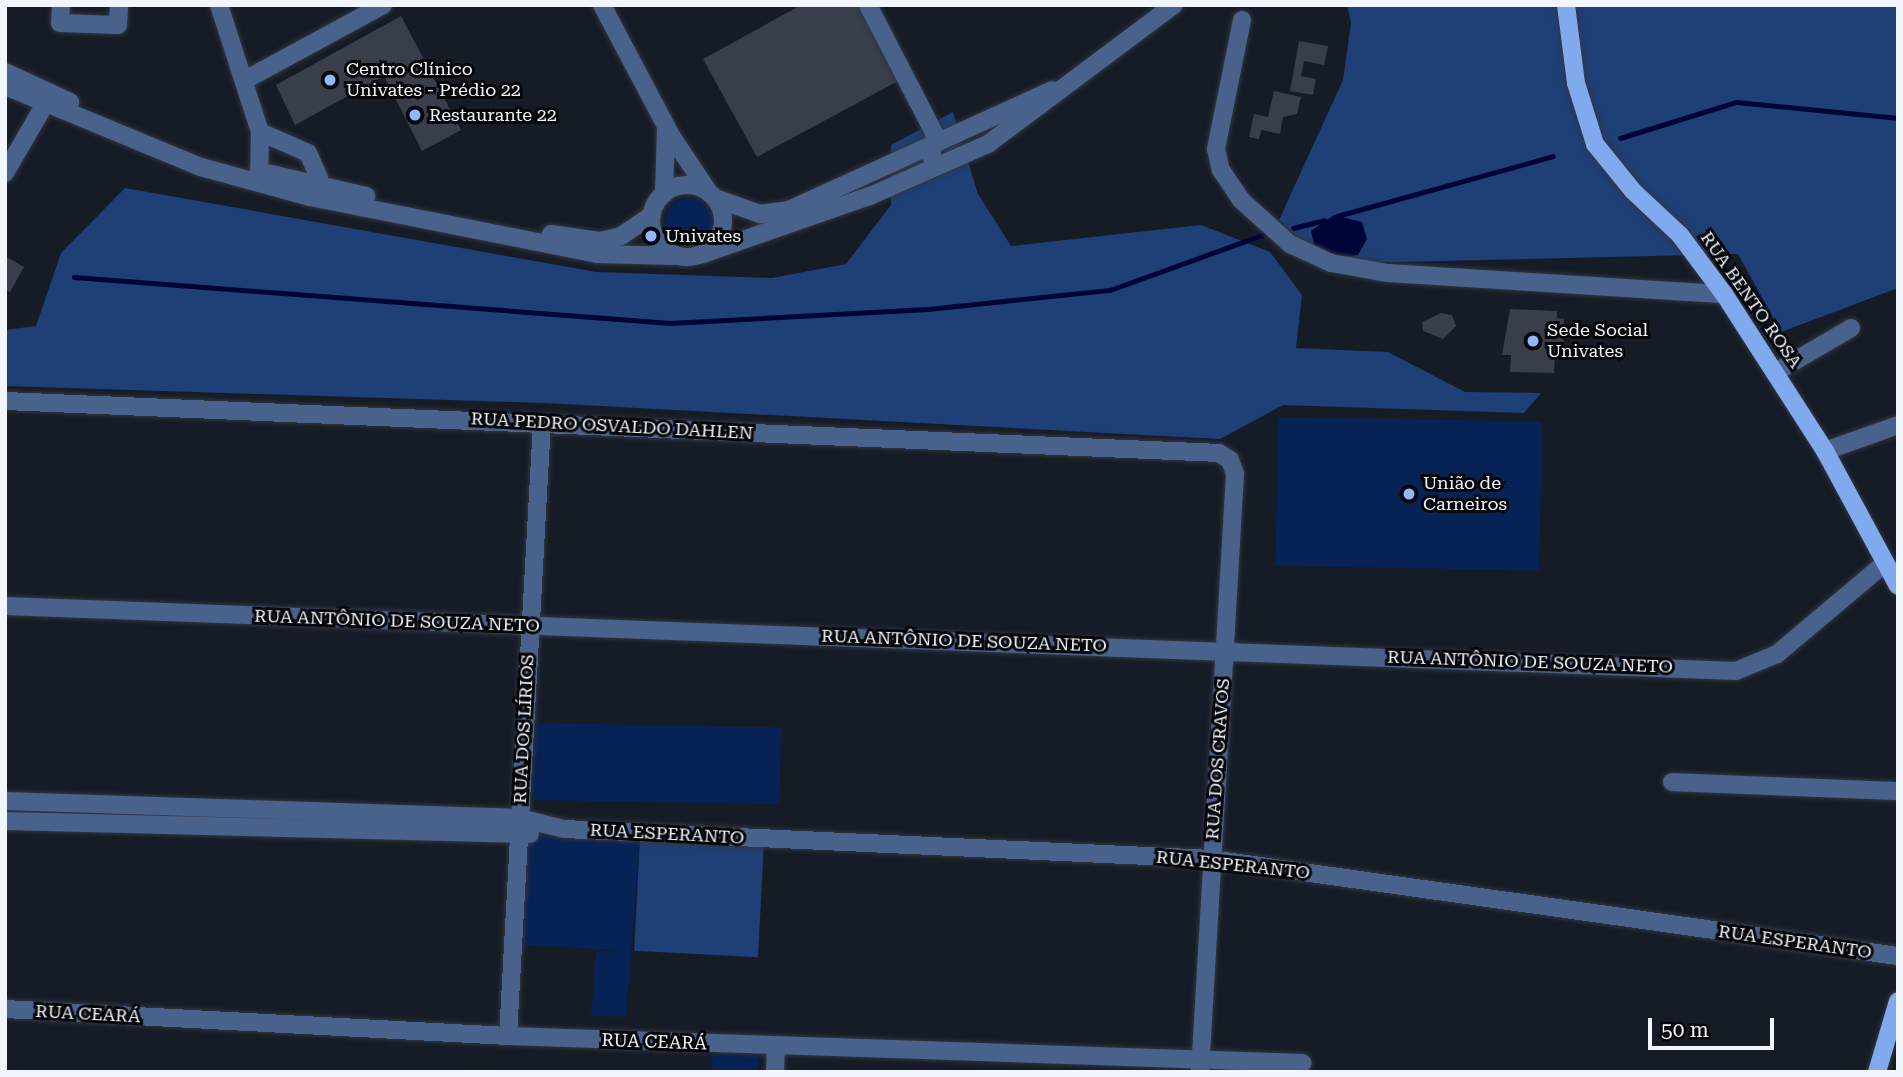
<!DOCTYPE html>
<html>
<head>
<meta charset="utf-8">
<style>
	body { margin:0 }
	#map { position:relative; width:1903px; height:1077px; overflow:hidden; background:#161c26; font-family:"Roboto Serif",serif }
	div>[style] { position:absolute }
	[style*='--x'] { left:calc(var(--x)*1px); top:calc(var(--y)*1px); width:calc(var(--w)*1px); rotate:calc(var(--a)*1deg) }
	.green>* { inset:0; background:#072254; transform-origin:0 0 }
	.round { border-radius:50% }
	.forest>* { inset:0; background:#1f3f77; transform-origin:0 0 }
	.water>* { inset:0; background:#000338 }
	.stream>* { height:5px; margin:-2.5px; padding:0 2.5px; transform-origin:2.5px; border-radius:2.5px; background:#000338 }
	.building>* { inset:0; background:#383f4a }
	.roads { filter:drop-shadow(0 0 2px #303640) drop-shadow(0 0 2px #303640) }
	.minor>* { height:18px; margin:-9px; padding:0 9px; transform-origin:9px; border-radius:9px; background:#49628b }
	.minor>.ring { margin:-9px; padding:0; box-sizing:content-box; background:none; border:18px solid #49628b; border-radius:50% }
	.major>* { height:18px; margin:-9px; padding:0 9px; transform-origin:9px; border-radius:9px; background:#80a9ee }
	.dots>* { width:19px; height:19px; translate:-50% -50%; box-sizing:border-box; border:4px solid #05070a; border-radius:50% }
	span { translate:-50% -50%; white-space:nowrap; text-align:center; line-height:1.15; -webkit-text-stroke:6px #05070a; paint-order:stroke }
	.poi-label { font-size:18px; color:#f1f5fc }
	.left { translate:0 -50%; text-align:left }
	.street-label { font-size:18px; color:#f1f5fc }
	.frame { position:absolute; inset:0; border:7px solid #f1f5fc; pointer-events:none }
	.scale { position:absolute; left:1648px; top:1018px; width:126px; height:32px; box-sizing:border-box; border:4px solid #f1f5fc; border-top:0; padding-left:9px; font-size:21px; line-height:24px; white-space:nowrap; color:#f1f5fc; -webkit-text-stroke:5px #05070a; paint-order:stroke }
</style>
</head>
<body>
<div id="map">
	<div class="green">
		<i class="round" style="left:665px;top:198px;width:48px;height:48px"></i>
		<i style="left:1278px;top:417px;width:264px;height:149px;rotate:1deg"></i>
		<i style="left:535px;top:723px;width:246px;height:77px;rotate:1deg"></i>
		<i style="clip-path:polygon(525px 835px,640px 839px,626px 1017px,591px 1016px,596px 952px,617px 950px,518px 945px)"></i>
		<i style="left:712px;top:1055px;width:47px;height:17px;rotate:1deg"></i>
	</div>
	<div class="forest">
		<i style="clip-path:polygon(1347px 5px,1898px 5px,1898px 288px,1781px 332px,1738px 254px,1356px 263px,1312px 252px,1279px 220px,1343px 80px,1351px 23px)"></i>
		<i style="clip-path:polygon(953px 112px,978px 194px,1011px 246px,1201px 225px,1270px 252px,1302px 295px,1296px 348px,1388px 352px,1465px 392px,1541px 393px,1524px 413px,1283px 405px,1220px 439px,544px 403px,5px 386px,5px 330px,36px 326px,61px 253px,125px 188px,596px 272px,772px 278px,846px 264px,891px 205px,891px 145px)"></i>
		<i style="left:640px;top:839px;width:124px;height:112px;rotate:3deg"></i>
	</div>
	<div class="water">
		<i style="clip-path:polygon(1334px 215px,1362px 222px,1367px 239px,1358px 255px,1343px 257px,1315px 248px,1311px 231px)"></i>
	</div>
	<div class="stream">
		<i style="--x:1620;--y:138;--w:121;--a:-17.2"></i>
		<i style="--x:1736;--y:102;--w:163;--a:5.6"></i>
		<i style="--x:1337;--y:216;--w:224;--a:-15.5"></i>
		<i style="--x:1293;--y:228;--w:32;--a:-14"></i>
		<i style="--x:74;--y:277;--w:598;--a:4.41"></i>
		<i style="--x:670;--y:323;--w:258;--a:-3.1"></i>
		<i style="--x:928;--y:309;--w:183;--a:-6"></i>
		<i style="--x:1110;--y:290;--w:162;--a:-19.9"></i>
	</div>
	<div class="building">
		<i style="clip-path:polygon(801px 5px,862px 5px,902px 79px,757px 157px,703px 59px)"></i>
		<i style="clip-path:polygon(401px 16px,461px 130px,422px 151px,384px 76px,295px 125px,276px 85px)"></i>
		<i style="clip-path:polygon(1299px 41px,1328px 46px,1324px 65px,1304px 61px,1301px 76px,1316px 79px,1313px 95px,1290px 91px)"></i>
		<i style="clip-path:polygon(1274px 91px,1301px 97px,1297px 114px,1283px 117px,1280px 134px,1261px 130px,1259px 139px,1249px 137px,1254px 114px,1268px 117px)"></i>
		<i style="clip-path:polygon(5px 256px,24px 267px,10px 292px,5px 290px)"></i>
		<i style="clip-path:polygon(1510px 309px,1557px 311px,1557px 318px,1564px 319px,1563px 355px,1555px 354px,1554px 373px,1510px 372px,1511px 355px,1502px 355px)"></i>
		<i style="clip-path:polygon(1441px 313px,1452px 315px,1456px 326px,1443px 339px,1423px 331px,1422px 322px)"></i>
	</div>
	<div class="roads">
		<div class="minor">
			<i style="--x:61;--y:5;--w:18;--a:93"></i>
			<i style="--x:60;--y:23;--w:58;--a:2"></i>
			<i style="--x:118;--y:25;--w:20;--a:-87"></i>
			<i style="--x:219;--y:5;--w:133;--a:72.1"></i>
			<i style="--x:260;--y:132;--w:47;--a:91.2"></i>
			<i style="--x:602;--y:5;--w:149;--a:62.1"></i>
			<i style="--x:672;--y:137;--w:65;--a:56.3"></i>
			<i style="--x:868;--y:5;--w:146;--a:62.7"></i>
			<i style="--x:935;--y:135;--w:22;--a:100"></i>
			<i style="--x:1242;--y:20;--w:132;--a:101.4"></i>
			<i style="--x:1216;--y:149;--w:22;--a:77"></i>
			<i style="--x:1221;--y:170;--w:36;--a:56"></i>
			<i style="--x:1241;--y:200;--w:66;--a:41.9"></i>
			<i style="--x:1290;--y:244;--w:45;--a:24.9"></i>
			<i style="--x:1331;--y:263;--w:58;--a:10"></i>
			<i style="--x:1388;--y:273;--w:337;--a:3.6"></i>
			<i style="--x:5;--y:72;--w:72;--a:24.8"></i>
			<i style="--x:245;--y:80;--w:157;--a:-28.5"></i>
			<i style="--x:5;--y:86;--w:212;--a:22.5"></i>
			<i style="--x:201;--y:167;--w:113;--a:15.4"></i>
			<i style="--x:310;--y:197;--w:293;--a:11.2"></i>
			<i style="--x:597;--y:254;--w:78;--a:1.5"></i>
			<i style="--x:260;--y:132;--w:52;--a:23.6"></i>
			<i style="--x:308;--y:153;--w:27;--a:66"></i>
			<i style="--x:319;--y:178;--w:14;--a:126"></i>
			<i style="--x:5;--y:173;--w:88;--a:-59.9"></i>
			<i style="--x:267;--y:173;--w:102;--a:13.1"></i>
			<i class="ring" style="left:651px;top:185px;width:54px;height:54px"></i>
			<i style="--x:664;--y:194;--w:67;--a:-88.3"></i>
			<i style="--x:715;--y:198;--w:48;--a:19.6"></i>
			<i style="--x:760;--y:214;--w:29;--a:-8"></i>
			<i style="--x:789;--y:210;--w:289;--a:-24.5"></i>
			<i style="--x:551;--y:234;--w:49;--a:8.1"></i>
			<i style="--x:600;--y:241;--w:22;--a:-13"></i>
			<i style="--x:621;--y:236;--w:37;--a:-34"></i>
			<i style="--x:703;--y:254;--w:177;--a:-19.2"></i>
			<i style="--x:870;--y:196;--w:129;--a:-23.8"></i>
			<i style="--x:988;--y:144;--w:232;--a:-36.8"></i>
			<i style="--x:1776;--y:372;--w:87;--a:-30.4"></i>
			<i style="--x:5;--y:401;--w:1215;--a:2.45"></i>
			<i style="--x:1219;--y:453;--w:13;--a:32"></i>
			<i style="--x:1230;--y:460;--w:15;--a:70"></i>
			<i style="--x:1235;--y:474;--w:599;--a:93.35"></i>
			<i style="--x:1825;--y:451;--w:77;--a:-19.6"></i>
			<i style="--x:5;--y:606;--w:1732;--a:2.15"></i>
			<i style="--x:1736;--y:671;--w:44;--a:-22.5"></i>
			<i style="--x:1777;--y:654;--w:141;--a:-40.1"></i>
			<i style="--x:1672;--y:782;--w:226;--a:2.3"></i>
			<i style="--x:5;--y:801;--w:515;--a:1.89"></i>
			<i style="--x:520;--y:818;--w:45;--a:14"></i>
			<i style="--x:564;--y:829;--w:648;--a:2.65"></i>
			<i style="--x:1211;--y:859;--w:694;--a:8.04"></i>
			<i style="--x:5;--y:821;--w:525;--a:1.42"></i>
			<i style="--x:5;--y:1009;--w:504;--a:3.07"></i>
			<i style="--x:508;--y:1036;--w:795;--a:1.95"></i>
			<i style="--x:508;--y:1036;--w:614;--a:-86.83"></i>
			<i style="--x:775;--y:1072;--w:26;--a:-88"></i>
		</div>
		<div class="major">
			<i style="--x:1566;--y:5;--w:79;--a:82.7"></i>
			<i style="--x:1576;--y:83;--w:64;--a:72.7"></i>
			<i style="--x:1595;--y:144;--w:60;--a:51"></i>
			<i style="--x:1633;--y:191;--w:64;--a:43.1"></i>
			<i style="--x:1680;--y:235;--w:74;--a:53.3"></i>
			<i style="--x:1724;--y:294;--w:187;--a:57.2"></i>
			<i style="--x:1825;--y:451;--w:153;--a:61.6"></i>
			<i style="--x:1877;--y:1072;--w:74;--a:-73.5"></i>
		</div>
	</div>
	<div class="dots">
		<i style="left:330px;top:80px;background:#90b8fd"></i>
		<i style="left:415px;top:115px;background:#90b8fd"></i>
		<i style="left:651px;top:236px;background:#90b8fd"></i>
		<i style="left:1533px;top:341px;background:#90b8fd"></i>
		<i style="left:1409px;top:494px;background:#90b8fd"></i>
	</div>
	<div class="poi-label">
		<span class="left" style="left:346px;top:80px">Centro Clínico<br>Univates - Prédio 22</span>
		<span class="left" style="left:429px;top:115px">Restaurante 22</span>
		<span class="left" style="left:665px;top:236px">Univates</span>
		<span class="left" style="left:1547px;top:341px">Sede Social<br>Univates</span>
		<span class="left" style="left:1423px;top:494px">União de<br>Carneiros</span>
	</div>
	<div class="street-label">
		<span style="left:1751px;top:300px;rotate:55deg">RUA BENTO ROSA</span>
		<span style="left:612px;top:426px;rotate:3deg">RUA PEDRO OSVALDO DAHLEN</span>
		<span style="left:397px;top:621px;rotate:2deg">RUA ANTÔNIO DE SOUZA NETO</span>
		<span style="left:964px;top:641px;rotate:2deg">RUA ANTÔNIO DE SOUZA NETO</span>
		<span style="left:1530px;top:662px;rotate:2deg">RUA ANTÔNIO DE SOUZA NETO</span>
		<span style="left:524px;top:729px;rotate:-87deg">RUA DOS LÍRIOS</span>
		<span style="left:1218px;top:759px;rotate:-86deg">RUA DOS CRAVOS</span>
		<span style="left:667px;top:834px;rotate:3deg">RUA ESPERANTO</span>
		<span style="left:1233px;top:865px;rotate:6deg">RUA ESPERANTO</span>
		<span style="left:1795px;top:942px;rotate:8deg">RUA ESPERANTO</span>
		<span style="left:88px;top:1014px;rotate:3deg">RUA CEARÁ</span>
		<span style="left:654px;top:1042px;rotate:2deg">RUA CEARÁ</span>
	</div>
	<div class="frame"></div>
	<div class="scale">50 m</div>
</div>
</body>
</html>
